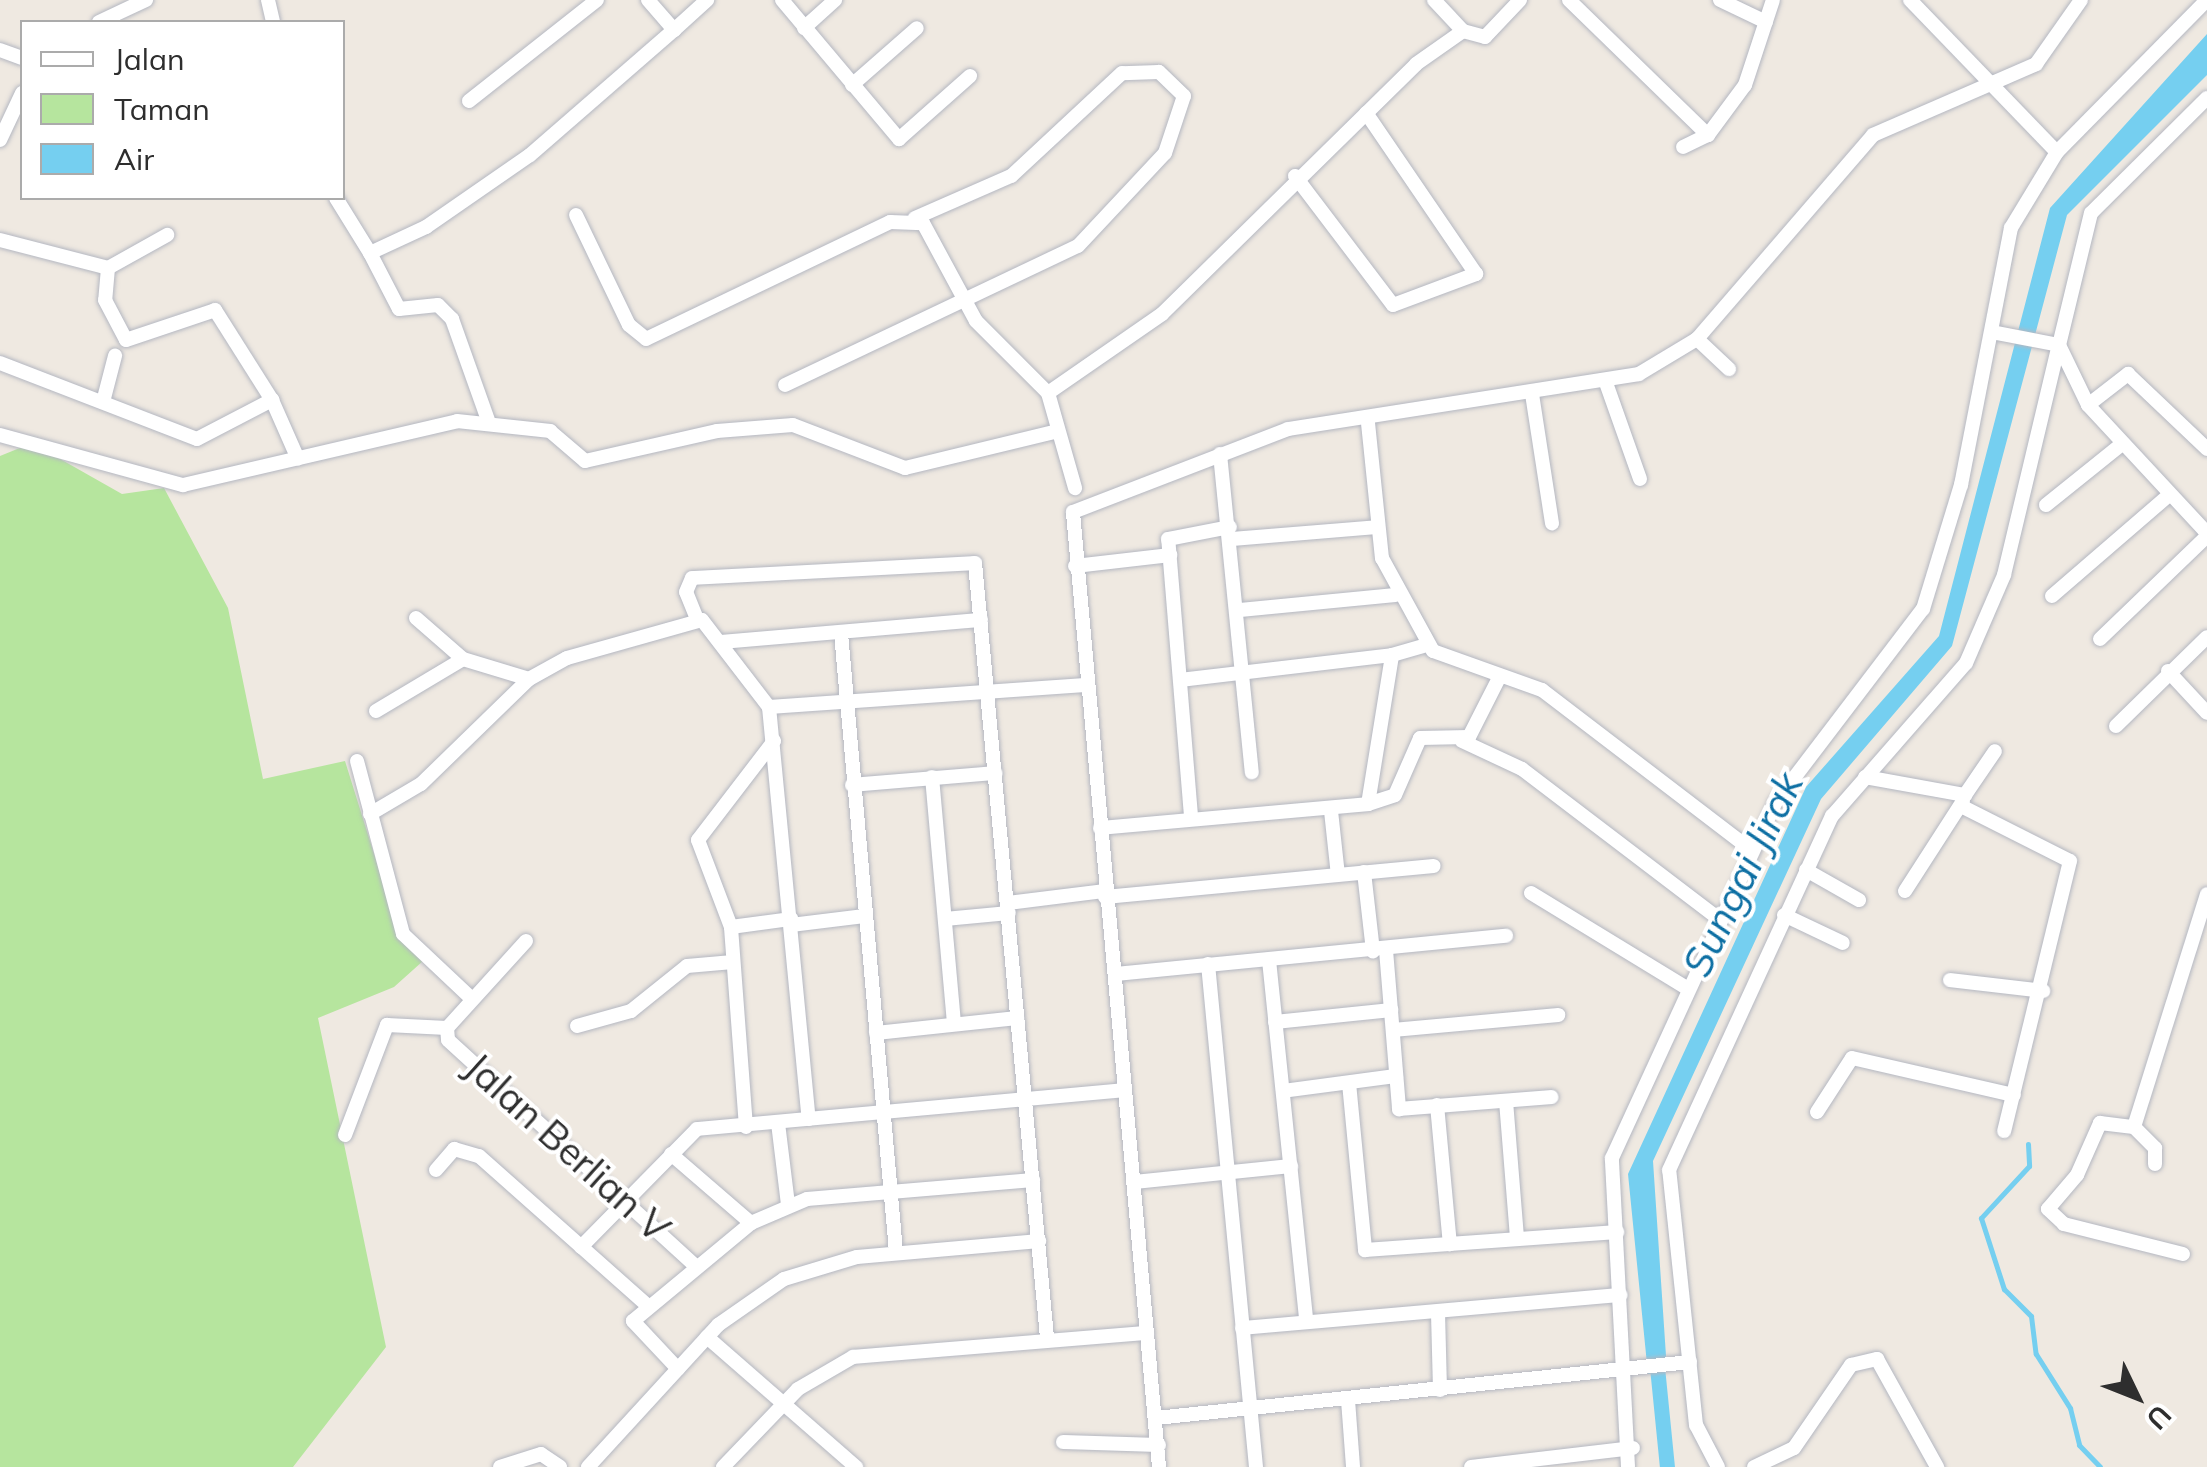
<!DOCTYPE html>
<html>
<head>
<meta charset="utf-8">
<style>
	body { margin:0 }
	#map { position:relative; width:2207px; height:1467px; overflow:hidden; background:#efe9e1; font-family:Mulish,sans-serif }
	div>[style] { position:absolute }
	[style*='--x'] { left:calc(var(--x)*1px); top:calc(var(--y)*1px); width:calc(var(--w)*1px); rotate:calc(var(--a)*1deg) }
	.green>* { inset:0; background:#b6e59e }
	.water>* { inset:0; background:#75cff0 }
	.stream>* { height:5px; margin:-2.5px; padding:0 2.5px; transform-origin:2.5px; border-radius:2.5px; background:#75cff0 }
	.canal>* { height:15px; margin:-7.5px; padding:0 7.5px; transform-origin:7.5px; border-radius:7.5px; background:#75cff0 }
	.roads { filter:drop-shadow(0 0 2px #b4b7c1) drop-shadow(0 0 2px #b4b7c1) }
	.minor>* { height:14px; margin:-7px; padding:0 7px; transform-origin:7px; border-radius:7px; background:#fff }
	span { translate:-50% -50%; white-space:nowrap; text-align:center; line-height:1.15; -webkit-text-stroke:8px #fff; paint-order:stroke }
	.street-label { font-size:38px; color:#2e2e2e }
	.water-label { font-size:40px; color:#0d6fa3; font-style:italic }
	.legend { position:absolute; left:20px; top:20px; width:325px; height:180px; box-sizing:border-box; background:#fff; border:2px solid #ababab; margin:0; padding:12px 18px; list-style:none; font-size:30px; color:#2e2e2e }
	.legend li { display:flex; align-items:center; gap:20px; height:50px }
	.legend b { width:50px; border:2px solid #ababab }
	.north { position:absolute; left:2087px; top:1347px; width:100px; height:100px; -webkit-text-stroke:8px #fff; paint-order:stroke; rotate:133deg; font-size:28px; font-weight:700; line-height:40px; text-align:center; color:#2e2e2e }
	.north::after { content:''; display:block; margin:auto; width:35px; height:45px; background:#2e2e2e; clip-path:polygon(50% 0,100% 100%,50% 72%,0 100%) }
</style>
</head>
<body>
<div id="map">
	<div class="green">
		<i style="clip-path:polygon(32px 443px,122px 494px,164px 488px,228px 608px,263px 779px,345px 761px,401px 940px,423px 961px,394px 987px,318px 1018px,386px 1347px,293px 1467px,0 1467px,0 456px)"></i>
	</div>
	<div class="water">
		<i style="clip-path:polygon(2207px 34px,2207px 75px,2067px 215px,1952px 646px,1821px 799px,1653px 1161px,1667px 1371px,1648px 1374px,1628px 1174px,1806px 787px,1939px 636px,2050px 208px)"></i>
	</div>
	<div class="stream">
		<i style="--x:2028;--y:1144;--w:22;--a:87"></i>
		<i style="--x:2029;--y:1166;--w:71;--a:132.7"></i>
		<i style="--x:1981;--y:1218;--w:75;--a:72.1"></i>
		<i style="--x:2004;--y:1289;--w:38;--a:45"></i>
		<i style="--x:2031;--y:1316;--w:38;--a:83"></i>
		<i style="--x:2036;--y:1354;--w:64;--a:57.8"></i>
		<i style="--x:2070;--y:1408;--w:38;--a:76"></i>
		<i style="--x:2079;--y:1445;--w:30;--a:46"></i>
	</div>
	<div class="canal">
		<i style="--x:1656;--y:1357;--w:111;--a:84.3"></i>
	</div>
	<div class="roads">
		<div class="minor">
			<i style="--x:268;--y:0;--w:23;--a:77"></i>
			<i style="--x:648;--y:0;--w:40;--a:49"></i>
			<i style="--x:674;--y:30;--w:45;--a:-42.3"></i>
			<i style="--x:782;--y:0;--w:182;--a:49.9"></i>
			<i style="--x:899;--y:139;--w:95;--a:-41.6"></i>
			<i style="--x:1434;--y:0;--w:42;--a:46.9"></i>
			<i style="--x:1569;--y:0;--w:194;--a:44.2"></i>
			<i style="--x:1708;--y:135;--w:62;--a:-53.5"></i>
			<i style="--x:1745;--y:85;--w:89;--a:-71.8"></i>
			<i style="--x:1720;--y:0;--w:51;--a:25.6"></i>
			<i style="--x:1910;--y:0;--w:211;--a:46"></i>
			<i style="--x:99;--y:22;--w:52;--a:-25.1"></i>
			<i style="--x:804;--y:28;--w:42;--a:-42.1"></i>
			<i style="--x:0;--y:50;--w:23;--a:20"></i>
			<i style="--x:852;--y:85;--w:86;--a:-41.2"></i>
			<i style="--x:2207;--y:98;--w:163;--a:135.2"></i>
			<i style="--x:2091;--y:213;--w:136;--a:103.6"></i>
			<i style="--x:2059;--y:345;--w:67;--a:64.2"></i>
			<i style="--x:2088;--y:405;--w:175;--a:47.1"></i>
			<i style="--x:469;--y:101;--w:163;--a:-38.3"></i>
			<i style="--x:0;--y:140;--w:52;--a:-64.9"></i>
			<i style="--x:1683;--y:147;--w:28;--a:-26"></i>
			<i style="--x:1295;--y:176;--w:162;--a:52.8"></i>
			<i style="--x:1393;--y:305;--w:89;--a:-20.5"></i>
			<i style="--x:1476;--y:274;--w:195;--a:-124.3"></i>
			<i style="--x:336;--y:198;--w:65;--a:58.3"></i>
			<i style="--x:370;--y:253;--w:62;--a:-24.9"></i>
			<i style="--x:426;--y:227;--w:126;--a:-34.7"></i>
			<i style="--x:530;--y:155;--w:191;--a:-41"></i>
			<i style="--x:576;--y:215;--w:122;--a:64.3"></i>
			<i style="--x:629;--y:325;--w:22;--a:39"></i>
			<i style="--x:646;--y:339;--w:271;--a:-25.6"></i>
			<i style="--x:890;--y:222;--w:33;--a:2"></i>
			<i style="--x:923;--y:223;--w:111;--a:61.6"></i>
			<i style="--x:976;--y:321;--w:102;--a:45"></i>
			<i style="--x:1048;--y:393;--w:99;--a:74.1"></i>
			<i style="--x:0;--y:240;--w:112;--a:14.5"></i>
			<i style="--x:108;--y:268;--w:68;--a:-29.2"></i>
			<i style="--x:370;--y:253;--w:63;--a:62.6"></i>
			<i style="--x:399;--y:309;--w:39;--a:-6"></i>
			<i style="--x:438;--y:305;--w:20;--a:45"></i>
			<i style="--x:452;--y:319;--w:107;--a:70.4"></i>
			<i style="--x:108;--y:268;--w:32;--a:95"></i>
			<i style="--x:105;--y:300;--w:45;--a:62.3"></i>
			<i style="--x:126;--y:340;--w:94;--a:-18.6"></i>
			<i style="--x:215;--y:310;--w:107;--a:57.7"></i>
			<i style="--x:1697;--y:339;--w:44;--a:43.2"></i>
			<i style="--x:0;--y:363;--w:211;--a:21.1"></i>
			<i style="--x:197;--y:439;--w:85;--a:-27.5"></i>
			<i style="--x:272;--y:400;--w:64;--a:66.2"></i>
			<i style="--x:1605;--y:380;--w:105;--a:70.5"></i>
			<i style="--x:785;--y:385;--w:324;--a:-25.4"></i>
			<i style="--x:1078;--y:246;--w:127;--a:-46.9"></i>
			<i style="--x:1165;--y:153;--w:60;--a:-71.6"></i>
			<i style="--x:1184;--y:96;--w:35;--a:-136"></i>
			<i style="--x:1159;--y:72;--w:37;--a:178"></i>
			<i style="--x:1122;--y:73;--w:151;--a:137.1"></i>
			<i style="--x:1011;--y:176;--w:105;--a:156.4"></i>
			<i style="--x:1048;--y:393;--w:139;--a:-34.7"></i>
			<i style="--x:1162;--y:314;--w:356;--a:-44.5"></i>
			<i style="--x:1416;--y:64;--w:57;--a:-35.1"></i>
			<i style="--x:1463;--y:31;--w:23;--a:15"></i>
			<i style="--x:1485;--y:37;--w:51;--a:-46.6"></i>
			<i style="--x:1532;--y:394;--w:131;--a:81.2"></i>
			<i style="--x:103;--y:402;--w:48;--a:-75.4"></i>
			<i style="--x:2088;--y:405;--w:51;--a:-37.8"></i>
			<i style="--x:2128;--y:374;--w:109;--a:43.5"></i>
			<i style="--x:1368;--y:423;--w:136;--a:84.1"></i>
			<i style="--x:1382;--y:558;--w:106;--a:61.3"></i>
			<i style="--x:1433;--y:651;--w:116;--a:19.7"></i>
			<i style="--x:1542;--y:690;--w:263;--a:37.4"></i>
			<i style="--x:0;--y:435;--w:190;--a:15.3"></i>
			<i style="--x:183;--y:485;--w:281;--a:-13.1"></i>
			<i style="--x:457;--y:421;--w:94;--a:6.1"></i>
			<i style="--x:550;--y:431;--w:46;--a:40.6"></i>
			<i style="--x:585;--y:461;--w:135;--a:-12.8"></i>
			<i style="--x:717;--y:431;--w:76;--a:-4.5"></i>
			<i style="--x:793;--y:425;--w:120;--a:21"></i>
			<i style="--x:905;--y:468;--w:157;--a:-13.6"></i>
			<i style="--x:1220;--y:454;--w:320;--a:84.3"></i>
			<i style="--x:2046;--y:505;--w:97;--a:-38.8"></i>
			<i style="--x:1232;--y:539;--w:145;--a:-4.7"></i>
			<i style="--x:1075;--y:566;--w:96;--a:-6.6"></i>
			<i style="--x:2052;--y:596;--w:155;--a:-40.8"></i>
			<i style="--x:1240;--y:610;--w:156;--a:-5.5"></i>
			<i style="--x:416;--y:618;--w:62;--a:41.1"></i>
			<i style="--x:697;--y:619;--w:29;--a:-112"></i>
			<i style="--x:686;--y:592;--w:15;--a:-67"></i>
			<i style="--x:692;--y:578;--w:283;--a:-3"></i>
			<i style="--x:975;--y:563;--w:777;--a:84.69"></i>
			<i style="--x:841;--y:633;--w:621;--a:84.92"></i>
			<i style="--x:2100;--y:639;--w:149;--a:-43.9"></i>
			<i style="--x:722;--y:642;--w:260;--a:-4.9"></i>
			<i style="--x:2168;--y:671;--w:57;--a:47.1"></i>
			<i style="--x:1180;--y:680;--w:213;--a:-6.7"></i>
			<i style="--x:769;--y:707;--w:317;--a:-4"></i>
			<i style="--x:376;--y:711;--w:101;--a:-30.9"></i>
			<i style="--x:463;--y:659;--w:69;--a:16.9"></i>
			<i style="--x:2116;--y:726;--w:127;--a:-44.4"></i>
			<i style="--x:1462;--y:741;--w:66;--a:25"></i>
			<i style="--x:1522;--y:769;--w:248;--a:37.3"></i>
			<i style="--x:357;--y:761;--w:179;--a:75.1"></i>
			<i style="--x:403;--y:934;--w:95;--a:43.3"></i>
			<i style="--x:932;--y:777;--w:247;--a:84.9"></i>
			<i style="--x:1865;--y:777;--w:102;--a:10.2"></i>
			<i style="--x:1965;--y:795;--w:53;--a:-55.7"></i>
			<i style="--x:852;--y:785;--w:144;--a:-4.8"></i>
			<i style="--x:1368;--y:804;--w:28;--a:-18"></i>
			<i style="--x:1395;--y:795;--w:62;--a:-66.3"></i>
			<i style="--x:1420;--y:738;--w:49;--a:-1.2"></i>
			<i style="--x:1469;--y:737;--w:68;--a:-63.1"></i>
			<i style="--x:1961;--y:806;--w:122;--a:26.8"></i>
			<i style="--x:2070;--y:861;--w:278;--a:103.7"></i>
			<i style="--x:1331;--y:811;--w:64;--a:83.8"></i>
			<i style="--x:370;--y:814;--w:59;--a:-30.5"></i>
			<i style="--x:421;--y:784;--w:151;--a:-44.2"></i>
			<i style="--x:529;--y:679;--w:43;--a:-28.9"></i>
			<i style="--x:567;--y:658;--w:140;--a:-15.7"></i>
			<i style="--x:702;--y:620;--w:110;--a:52.4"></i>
			<i style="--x:769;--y:707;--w:414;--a:84.5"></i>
			<i style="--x:1191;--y:816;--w:278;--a:-94.7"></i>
			<i style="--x:1168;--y:539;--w:63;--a:-11"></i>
			<i style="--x:1100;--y:828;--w:269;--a:-5.1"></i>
			<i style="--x:1368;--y:804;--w:151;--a:-80.8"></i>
			<i style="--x:1392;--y:655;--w:37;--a:-16"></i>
			<i style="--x:1806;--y:870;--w:61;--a:29.5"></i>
			<i style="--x:1364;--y:872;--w:80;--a:83.5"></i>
			<i style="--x:1905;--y:891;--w:107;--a:-57.2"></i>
			<i style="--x:1531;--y:893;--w:180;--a:31.4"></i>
			<i style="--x:1105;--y:897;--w:330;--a:-5.4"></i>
			<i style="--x:1008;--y:903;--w:98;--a:-7.1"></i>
			<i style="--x:1784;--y:915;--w:65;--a:25.4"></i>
			<i style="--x:945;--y:919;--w:64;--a:-5.4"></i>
			<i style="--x:791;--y:925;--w:74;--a:-7"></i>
			<i style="--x:731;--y:927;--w:61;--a:-7.6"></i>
			<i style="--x:526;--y:941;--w:118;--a:132.2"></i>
			<i style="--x:447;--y:1028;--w:12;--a:85"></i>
			<i style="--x:448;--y:1040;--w:332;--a:42.4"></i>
			<i style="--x:1386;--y:950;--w:160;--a:85.3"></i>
			<i style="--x:1399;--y:1109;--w:153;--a:-4.5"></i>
			<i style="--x:1269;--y:960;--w:363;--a:84.1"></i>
			<i style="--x:1208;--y:964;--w:505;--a:84.55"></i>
			<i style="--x:1115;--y:974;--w:393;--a:-5.6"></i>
			<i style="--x:1950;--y:980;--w:94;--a:6.7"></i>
			<i style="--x:1275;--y:1022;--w:117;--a:-5.9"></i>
			<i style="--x:577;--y:1026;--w:56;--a:-15.5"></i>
			<i style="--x:631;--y:1011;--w:72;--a:-38.8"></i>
			<i style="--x:687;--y:966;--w:46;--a:-5"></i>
			<i style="--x:1393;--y:1030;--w:166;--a:-5.2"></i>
			<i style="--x:876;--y:1033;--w:142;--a:-6.1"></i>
			<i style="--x:1349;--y:1083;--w:168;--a:84.5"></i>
			<i style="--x:1365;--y:1250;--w:253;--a:-4.1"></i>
			<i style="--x:1283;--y:1091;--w:114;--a:-7.6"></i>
			<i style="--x:1506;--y:1101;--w:138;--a:85.4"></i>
			<i style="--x:1437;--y:1105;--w:140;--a:84.7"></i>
			<i style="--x:1817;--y:1112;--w:64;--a:-57.1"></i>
			<i style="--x:1852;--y:1058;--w:166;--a:12.9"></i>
			<i style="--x:778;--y:1123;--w:82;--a:83"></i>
			<i style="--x:746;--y:1127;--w:201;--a:-94.3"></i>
			<i style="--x:731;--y:927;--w:93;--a:-110.8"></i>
			<i style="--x:698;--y:840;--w:125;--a:-52.5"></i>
			<i style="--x:2134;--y:1127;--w:30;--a:45"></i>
			<i style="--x:2155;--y:1148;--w:16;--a:90"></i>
			<i style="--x:345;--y:1135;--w:118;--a:-69.1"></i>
			<i style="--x:387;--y:1025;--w:60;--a:2.9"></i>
			<i style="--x:671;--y:1154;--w:106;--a:40.8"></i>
			<i style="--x:436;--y:1170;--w:28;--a:-49"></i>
			<i style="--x:454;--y:1149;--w:26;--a:16"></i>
			<i style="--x:479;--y:1156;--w:226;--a:41.6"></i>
			<i style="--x:1134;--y:1182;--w:158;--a:-5.8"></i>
			<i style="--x:581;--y:1247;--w:165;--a:-45.5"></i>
			<i style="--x:697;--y:1129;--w:429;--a:-5.2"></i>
			<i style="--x:2183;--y:1254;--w:123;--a:-165.9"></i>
			<i style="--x:2064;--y:1224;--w:22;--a:-137"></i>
			<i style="--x:2048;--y:1209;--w:45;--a:-49.5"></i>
			<i style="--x:2077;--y:1175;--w:57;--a:-66.1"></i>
			<i style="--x:2100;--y:1123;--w:34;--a:7"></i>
			<i style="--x:2134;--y:1127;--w:244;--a:-72.6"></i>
			<i style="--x:1438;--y:1313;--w:77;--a:88.5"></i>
			<i style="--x:1242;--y:1328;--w:380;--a:-5"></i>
			<i style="--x:707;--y:1337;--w:198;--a:41.1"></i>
			<i style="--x:678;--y:1369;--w:66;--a:-133.2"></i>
			<i style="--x:633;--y:1321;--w:153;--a:-39.7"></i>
			<i style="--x:751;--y:1223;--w:61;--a:-23.2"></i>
			<i style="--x:807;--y:1199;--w:227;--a:-4.8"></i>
			<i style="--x:1348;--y:1400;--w:67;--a:85.7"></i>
			<i style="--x:1156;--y:1418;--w:537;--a:-5.99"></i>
			<i style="--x:1063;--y:1442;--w:96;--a:1.8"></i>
			<i style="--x:500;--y:1467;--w:43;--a:-17.6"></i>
			<i style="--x:541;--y:1454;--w:23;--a:34"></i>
			<i style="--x:588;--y:1467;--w:193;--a:-47.5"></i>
			<i style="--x:718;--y:1325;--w:80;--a:-34.9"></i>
			<i style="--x:784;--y:1279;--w:76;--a:-16.8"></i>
			<i style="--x:857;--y:1257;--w:183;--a:-5"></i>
			<i style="--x:723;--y:1467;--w:108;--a:-46.1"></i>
			<i style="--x:798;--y:1389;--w:64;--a:-30.2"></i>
			<i style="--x:853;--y:1357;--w:295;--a:-4.7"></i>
			<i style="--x:1159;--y:1467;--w:959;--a:-95.15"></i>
			<i style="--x:1073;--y:512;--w:230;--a:-21.1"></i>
			<i style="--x:1288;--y:429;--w:355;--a:-8.9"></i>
			<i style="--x:1639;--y:374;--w:68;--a:-31.1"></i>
			<i style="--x:1697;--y:339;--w:269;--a:-49.2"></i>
			<i style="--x:1873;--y:135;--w:178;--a:-23.5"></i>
			<i style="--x:2036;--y:64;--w:78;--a:-54.9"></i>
			<i style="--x:1471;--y:1467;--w:163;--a:-6.7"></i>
			<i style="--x:1628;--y:1467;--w:309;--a:-93"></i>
			<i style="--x:1612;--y:1158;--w:391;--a:-65.3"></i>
			<i style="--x:1775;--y:803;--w:244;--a:-52.7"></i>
			<i style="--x:1923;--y:609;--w:130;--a:-73"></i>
			<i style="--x:1961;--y:485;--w:262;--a:-79"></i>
			<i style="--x:2011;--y:228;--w:89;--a:-58.8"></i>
			<i style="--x:2057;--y:152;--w:214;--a:-45.4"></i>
			<i style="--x:1718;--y:1467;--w:47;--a:-117.6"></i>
			<i style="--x:1696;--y:1425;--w:256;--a:-96"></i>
			<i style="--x:1669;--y:1170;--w:390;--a:-65.3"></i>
			<i style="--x:1832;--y:816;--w:203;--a:-48.8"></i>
			<i style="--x:1966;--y:663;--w:96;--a:-66.6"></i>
			<i style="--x:2004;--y:575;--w:236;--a:-76.6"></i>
			<i style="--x:2059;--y:345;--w:68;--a:-169"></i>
			<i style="--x:1754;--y:1467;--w:44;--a:-25.4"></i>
			<i style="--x:1794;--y:1448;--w:101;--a:-55.5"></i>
			<i style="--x:1851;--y:1365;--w:27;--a:-13"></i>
			<i style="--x:1877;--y:1359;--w:124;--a:60.9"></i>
		</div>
	</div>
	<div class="street-label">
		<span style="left:567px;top:1148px;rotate:42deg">Jalan Berlian V</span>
	</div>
	<div class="water-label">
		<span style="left:1742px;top:874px;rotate:-64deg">Sungai Jirak</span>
	</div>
	<ul class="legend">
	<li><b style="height:12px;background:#fff"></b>Jalan</li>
	<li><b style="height:28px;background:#b6e59e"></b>Taman</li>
	<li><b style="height:28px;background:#75cff0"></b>Air</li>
	</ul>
	<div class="north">U</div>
</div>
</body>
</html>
